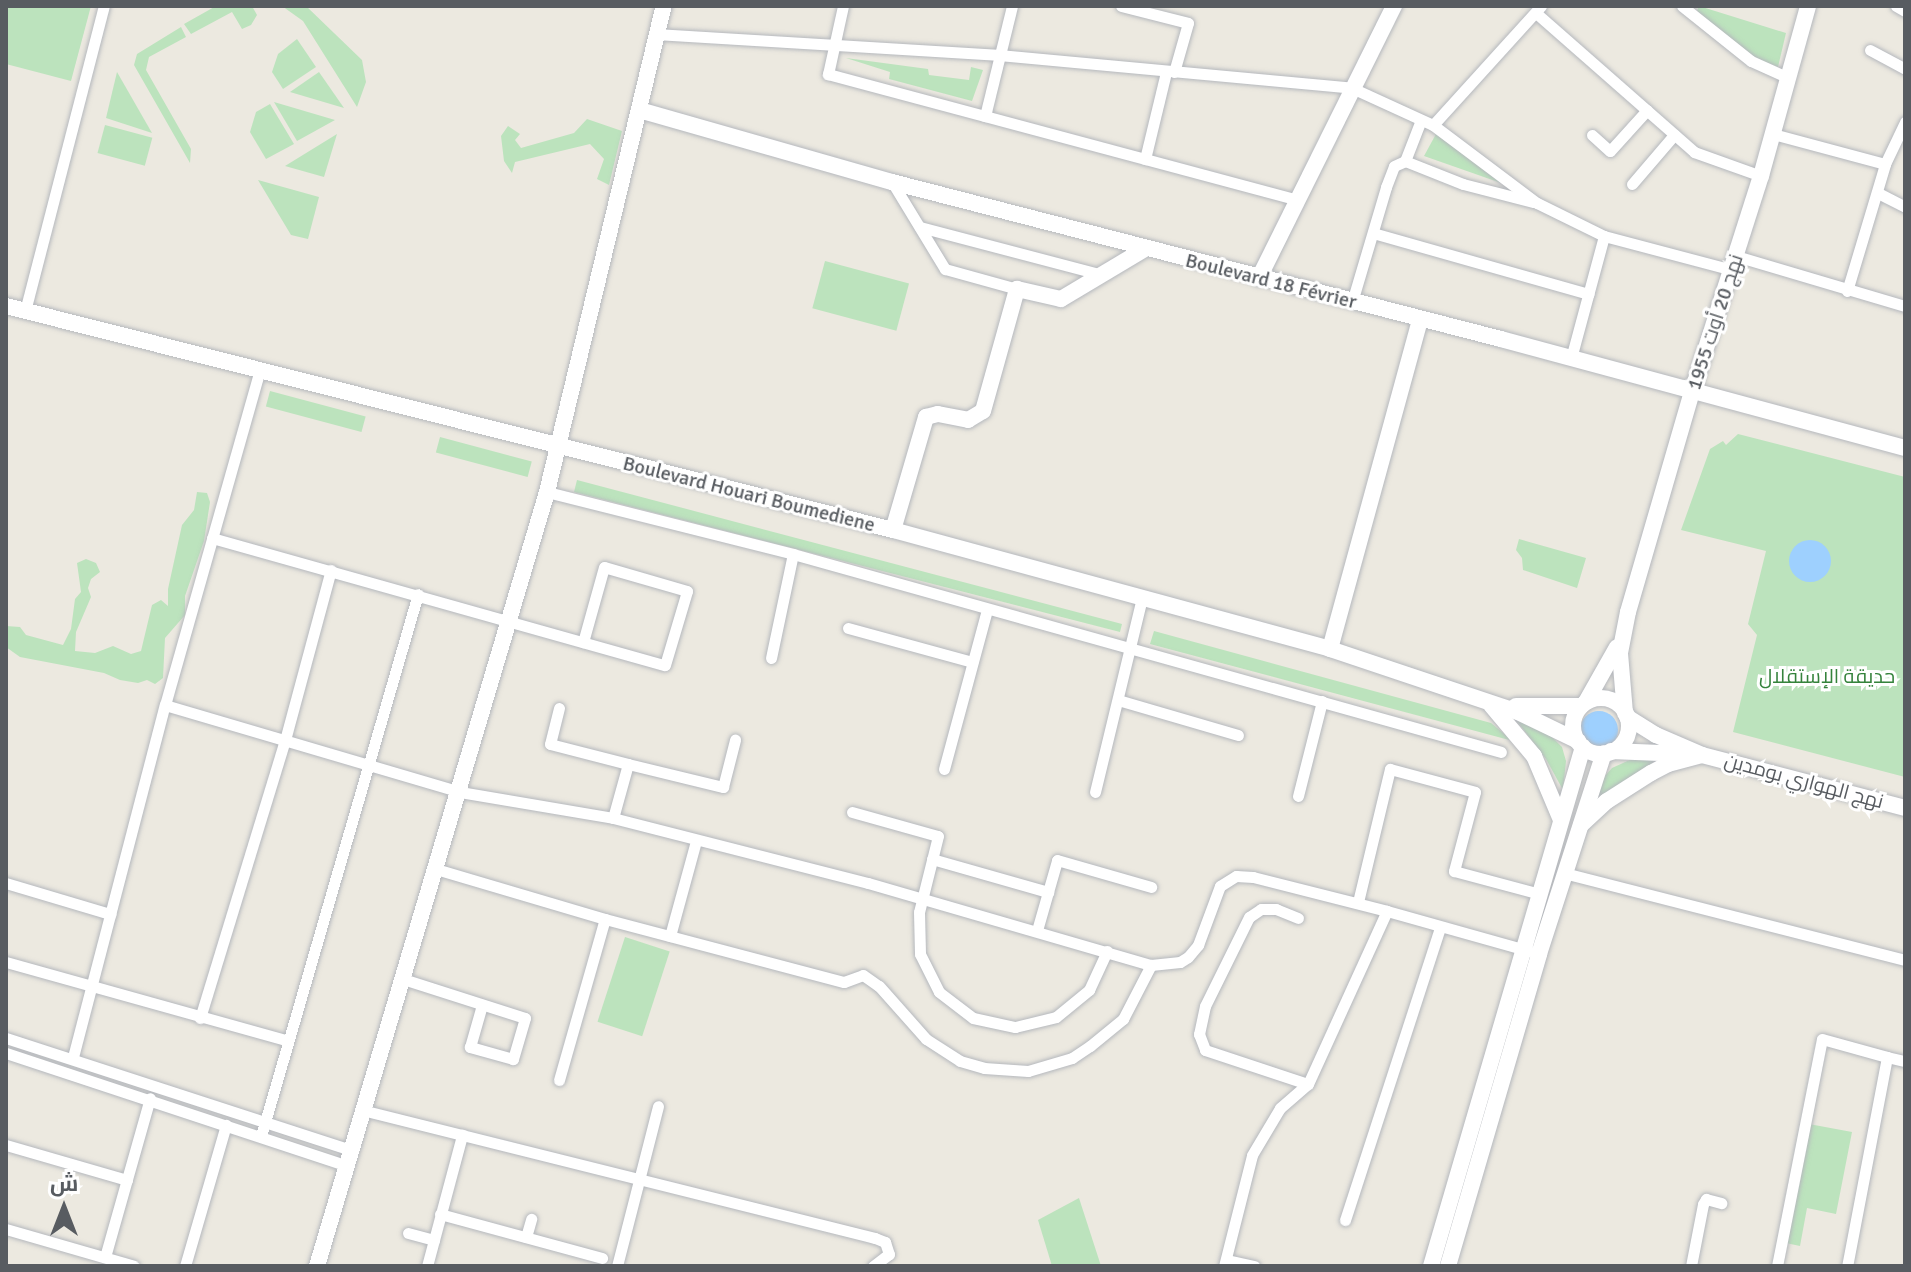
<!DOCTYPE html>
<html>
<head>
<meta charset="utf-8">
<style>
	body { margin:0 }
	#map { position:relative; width:1911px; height:1272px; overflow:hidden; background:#ece9e0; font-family:Signika,Cairo,sans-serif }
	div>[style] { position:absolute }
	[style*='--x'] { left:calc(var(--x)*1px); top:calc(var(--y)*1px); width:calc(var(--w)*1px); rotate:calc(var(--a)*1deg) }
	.green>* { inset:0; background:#bce3bd; transform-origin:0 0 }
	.water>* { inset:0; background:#9ed0fe }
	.round { border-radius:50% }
	.roads { filter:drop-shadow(0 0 2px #b5b8bd) drop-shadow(0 0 2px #b5b8bd) }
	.street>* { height:11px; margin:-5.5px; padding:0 5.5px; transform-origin:5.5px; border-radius:5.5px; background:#fff }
	.secondary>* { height:16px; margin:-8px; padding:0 8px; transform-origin:8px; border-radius:8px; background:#fff }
	.secondary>.ring { margin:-8px; padding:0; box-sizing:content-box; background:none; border:16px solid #fff; border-radius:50% }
	span { translate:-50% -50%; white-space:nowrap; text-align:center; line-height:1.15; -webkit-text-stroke:6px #fff; paint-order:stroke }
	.street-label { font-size:20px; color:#585c61 }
	.park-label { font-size:20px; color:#35833c }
	.frame { position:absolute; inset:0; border:8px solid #585c61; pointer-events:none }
	.north { position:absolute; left:24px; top:1168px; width:80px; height:80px; -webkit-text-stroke:6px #fff; paint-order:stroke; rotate:0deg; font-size:22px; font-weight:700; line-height:32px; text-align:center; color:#585c61 }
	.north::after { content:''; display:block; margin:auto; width:28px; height:36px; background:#585c61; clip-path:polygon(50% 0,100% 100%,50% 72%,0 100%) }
</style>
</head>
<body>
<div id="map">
	<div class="green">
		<i style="clip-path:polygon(6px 6px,91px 6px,71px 81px,6px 64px)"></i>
		<i style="clip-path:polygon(216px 6px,252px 6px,257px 15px,251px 25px,242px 29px,232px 12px,191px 34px,184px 24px)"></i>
		<i style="clip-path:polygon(282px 6px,306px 6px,362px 60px,366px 82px,357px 107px,303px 21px)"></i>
		<i style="clip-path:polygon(1699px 6px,1786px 33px,1778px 67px,1753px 57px,1697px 11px)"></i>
		<i style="clip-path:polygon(181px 27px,186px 37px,149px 57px,146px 70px,191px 149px,190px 163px,134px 65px,137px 54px)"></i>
		<i style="clip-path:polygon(297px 39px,316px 67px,283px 89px,272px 72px,278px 54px)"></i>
		<i style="clip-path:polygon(846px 58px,928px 69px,929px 75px,969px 80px,971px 67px,983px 70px,972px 101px,889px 79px,890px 72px)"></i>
		<i style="clip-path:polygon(117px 72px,152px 133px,106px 118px)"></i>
		<i style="clip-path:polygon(319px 72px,344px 108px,290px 92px)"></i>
		<i style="clip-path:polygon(274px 102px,335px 120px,297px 141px)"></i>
		<i style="clip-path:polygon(270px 104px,294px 144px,266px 159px,250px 132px,256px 112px)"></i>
		<i style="clip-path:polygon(587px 119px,622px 131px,609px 185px,597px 179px,604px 159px,590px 144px,515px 162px,512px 173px,504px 161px,501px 136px,508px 126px,520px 134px,515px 140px,521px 148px,574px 133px)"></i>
		<i style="left:105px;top:125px;width:49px;height:29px;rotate:15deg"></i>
		<i style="clip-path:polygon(337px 134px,324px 177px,285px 166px)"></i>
		<i style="clip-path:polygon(1436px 134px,1501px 183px,1424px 156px)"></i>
		<i style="clip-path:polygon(258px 180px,319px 197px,308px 239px,291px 235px)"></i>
		<i style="left:825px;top:261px;width:87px;height:49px;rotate:15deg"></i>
		<i style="left:270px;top:391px;width:99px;height:16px;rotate:15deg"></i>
		<i style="clip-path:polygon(1738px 434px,1905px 477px,1905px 777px,1733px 732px,1757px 635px,1748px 624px,1766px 551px,1681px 530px,1710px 449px,1723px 441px,1726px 445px)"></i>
		<i style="left:440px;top:437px;width:95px;height:16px;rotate:15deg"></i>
		<i style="clip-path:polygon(577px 480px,1122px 624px,1120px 632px,574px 492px)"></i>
		<i style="clip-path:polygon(197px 492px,207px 493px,210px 502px,204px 541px,185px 596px,185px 615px,165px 638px,163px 678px,155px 684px,147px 680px,138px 683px,120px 680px,104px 673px,20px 657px,6px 647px,6px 626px,20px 627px,26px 635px,63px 645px,71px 629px,75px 599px,81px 592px,77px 563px,86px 559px,96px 563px,100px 572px,91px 579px,88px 588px,91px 597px,76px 632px,75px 651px,95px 653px,113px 646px,131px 654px,141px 651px,152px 605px,161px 600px,168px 606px,168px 589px,182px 525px,194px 510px)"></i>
		<i style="clip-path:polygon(1519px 539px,1586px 558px,1577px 588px,1523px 570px,1522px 558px,1516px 550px)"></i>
		<i style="clip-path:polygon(1154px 631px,1491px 723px,1513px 741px,1150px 644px)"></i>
		<i style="clip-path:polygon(1517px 721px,1526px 721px,1549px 734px,1562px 747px,1566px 761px,1563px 790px,1546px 759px)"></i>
		<i style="clip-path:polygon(1662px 757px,1594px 803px,1604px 777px,1612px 768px,1634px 758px)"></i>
		<i style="left:625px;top:937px;width:47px;height:89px;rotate:18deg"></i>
		<i style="clip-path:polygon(1809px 1124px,1852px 1132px,1836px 1214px,1807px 1208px,1800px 1246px,1786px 1243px)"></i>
		<i style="clip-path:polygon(1079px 1198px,1101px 1266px,1052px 1266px,1038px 1220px)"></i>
	</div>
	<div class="water">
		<i class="round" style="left:1789px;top:540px;width:42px;height:42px"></i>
		<i class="round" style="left:1580px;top:711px;width:38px;height:38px"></i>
	</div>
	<div class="roads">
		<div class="street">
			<i style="--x:843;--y:6;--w:70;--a:102.4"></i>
			<i style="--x:828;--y:74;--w:486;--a:15"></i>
			<i style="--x:1121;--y:6;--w:69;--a:14.2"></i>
			<i style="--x:1188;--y:23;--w:51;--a:105.9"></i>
			<i style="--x:1682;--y:6;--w:88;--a:38.6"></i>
			<i style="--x:1751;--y:61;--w:42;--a:24.1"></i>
			<i style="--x:1896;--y:6;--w:10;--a:29"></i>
			<i style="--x:1536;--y:13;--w:210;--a:41.3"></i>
			<i style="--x:1694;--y:152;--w:71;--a:19.7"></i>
			<i style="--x:657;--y:34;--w:343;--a:3.5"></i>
			<i style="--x:999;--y:55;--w:355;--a:5.3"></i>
			<i style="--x:1352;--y:88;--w:89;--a:24.6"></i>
			<i style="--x:1433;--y:125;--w:130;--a:36.9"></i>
			<i style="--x:1537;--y:203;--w:75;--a:26.2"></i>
			<i style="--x:1604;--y:236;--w:126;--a:105.1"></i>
			<i style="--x:1870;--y:50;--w:40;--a:28"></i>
			<i style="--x:985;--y:116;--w:113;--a:-76.2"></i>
			<i style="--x:1433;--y:125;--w:161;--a:-47.8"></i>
			<i style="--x:1773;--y:134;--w:116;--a:15"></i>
			<i style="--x:1592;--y:135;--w:24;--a:42"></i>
			<i style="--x:1610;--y:151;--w:55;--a:-47.9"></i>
			<i style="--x:1145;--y:159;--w:89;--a:-76.4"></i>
			<i style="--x:1405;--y:161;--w:62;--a:21.6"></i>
			<i style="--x:1463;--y:184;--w:72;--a:14.4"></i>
			<i style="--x:892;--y:182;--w:102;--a:58.7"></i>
			<i style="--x:945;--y:269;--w:75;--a:15.5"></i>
			<i style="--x:1632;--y:184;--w:65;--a:-49.4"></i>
			<i style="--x:1878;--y:193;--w:30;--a:27"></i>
			<i style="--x:920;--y:227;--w:189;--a:14.7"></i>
			<i style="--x:1373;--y:233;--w:224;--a:15.8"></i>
			<i style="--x:1604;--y:236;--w:133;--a:14.8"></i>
			<i style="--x:1736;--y:256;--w:176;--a:16.5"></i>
			<i style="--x:1847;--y:291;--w:133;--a:-73.3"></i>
			<i style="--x:1885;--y:164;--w:47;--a:-64.5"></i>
			<i style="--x:1352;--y:302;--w:120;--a:-73.5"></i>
			<i style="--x:1386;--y:187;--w:22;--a:-69"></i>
			<i style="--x:1394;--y:166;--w:12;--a:-24"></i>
			<i style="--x:1405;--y:161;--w:44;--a:-68.7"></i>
			<i style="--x:25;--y:311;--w:315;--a:-75.5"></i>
			<i style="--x:547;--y:492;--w:254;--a:14.1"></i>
			<i style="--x:793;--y:554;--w:735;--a:15.62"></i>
			<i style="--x:212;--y:538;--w:470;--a:15.7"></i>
			<i style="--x:665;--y:665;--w:77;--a:-73.4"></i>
			<i style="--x:687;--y:591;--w:86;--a:-163.9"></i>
			<i style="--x:604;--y:567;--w:78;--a:105.6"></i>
			<i style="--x:848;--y:628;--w:129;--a:15.3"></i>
			<i style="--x:771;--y:658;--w:106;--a:-78.1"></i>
			<i style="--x:1118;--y:700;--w:125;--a:16.3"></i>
			<i style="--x:165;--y:705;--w:308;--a:16.4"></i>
			<i style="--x:460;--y:792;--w:155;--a:9.6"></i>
			<i style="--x:613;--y:818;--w:263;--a:14.3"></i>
			<i style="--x:868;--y:883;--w:295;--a:16.2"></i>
			<i style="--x:1151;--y:965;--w:29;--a:-6"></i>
			<i style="--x:1180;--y:962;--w:9;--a:-32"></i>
			<i style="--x:1188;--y:957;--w:16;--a:-50"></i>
			<i style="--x:1198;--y:945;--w:63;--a:-69.6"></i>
			<i style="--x:1220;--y:886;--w:19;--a:-32"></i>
			<i style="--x:1236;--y:876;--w:17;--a:3"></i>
			<i style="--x:1253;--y:877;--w:138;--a:14.2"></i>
			<i style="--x:559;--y:708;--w:37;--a:104"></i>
			<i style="--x:550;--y:744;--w:81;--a:14.4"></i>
			<i style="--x:628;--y:764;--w:56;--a:105.5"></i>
			<i style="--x:628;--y:764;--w:98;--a:13.6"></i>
			<i style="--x:723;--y:787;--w:49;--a:-75.7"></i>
			<i style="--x:944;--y:769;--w:165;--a:-74.9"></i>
			<i style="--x:1095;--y:792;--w:200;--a:-76.4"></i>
			<i style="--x:1298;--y:796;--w:98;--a:-75.8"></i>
			<i style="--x:852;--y:812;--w:89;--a:15.6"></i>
			<i style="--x:938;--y:836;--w:78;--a:104"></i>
			<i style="--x:919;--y:912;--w:42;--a:88.6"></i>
			<i style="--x:920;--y:954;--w:42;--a:63.4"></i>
			<i style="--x:939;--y:992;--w:43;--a:37.4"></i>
			<i style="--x:973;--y:1018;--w:43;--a:12.1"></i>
			<i style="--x:1015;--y:1027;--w:42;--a:-13.7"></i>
			<i style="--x:1056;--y:1017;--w:43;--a:-39.3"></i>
			<i style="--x:1089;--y:990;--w:43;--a:-65.2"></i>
			<i style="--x:932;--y:859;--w:121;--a:15.9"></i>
			<i style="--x:1048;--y:892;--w:40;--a:106"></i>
			<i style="--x:436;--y:869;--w:176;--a:16.5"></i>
			<i style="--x:605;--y:919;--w:247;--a:14.8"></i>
			<i style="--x:844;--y:982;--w:20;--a:-20"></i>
			<i style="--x:863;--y:975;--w:19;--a:35"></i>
			<i style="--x:879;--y:986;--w:71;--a:48.4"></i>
			<i style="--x:926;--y:1039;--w:40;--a:32.9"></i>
			<i style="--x:960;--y:1061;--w:25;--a:16"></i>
			<i style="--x:984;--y:1068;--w:44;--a:3.9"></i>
			<i style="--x:1028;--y:1071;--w:46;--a:-16.5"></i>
			<i style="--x:1072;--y:1058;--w:22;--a:-34"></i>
			<i style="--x:1090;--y:1046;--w:43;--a:-39.3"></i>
			<i style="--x:1123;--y:1019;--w:61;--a:-62.6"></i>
			<i style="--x:1564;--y:873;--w:352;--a:14.3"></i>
			<i style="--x:6;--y:883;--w:109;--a:16.6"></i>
			<i style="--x:1048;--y:892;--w:33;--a:-74"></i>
			<i style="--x:1057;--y:860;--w:98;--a:16"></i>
			<i style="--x:1358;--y:902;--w:137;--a:-76.5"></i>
			<i style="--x:1390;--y:769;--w:88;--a:15.1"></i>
			<i style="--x:1475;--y:792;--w:82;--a:104.9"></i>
			<i style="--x:1454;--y:871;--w:89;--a:15"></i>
			<i style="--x:1298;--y:918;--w:24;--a:-158"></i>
			<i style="--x:1276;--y:909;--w:15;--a:180"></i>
			<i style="--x:1261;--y:909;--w:14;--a:146"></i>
			<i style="--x:1249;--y:917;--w:99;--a:116.3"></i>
			<i style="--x:1205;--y:1006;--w:29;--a:102"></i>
			<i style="--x:1199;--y:1034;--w:17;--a:69"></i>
			<i style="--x:1205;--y:1050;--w:108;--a:18.3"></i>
			<i style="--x:670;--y:936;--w:98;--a:-74.7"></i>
			<i style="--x:6;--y:962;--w:293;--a:15.6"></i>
			<i style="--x:403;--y:979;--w:128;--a:17.7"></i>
			<i style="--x:525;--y:1018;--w:43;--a:106.3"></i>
			<i style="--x:513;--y:1059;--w:45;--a:-164.4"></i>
			<i style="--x:470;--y:1047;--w:44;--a:-74.1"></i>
			<i style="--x:200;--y:1018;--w:291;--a:-73"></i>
			<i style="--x:285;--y:740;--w:176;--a:-74.9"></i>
			<i style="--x:6;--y:1038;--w:365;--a:18"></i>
			<i style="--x:6;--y:1053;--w:360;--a:18.3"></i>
			<i style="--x:73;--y:1057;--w:364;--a:-75.4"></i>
			<i style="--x:165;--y:705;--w:349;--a:-74.2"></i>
			<i style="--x:1887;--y:1057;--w:18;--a:13"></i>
			<i style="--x:559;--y:1080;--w:167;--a:-74.1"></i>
			<i style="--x:362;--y:1110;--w:529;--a:14.01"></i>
			<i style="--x:875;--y:1238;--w:11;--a:22"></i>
			<i style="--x:885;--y:1242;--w:13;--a:72"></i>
			<i style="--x:889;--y:1254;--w:20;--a:143"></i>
			<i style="--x:261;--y:1136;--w:564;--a:-73.85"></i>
			<i style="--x:6;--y:1145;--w:126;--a:16.1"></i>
			<i style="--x:440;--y:1214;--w:168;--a:15.2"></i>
			<i style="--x:1345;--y:1220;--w:308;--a:-72"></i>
			<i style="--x:6;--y:1229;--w:133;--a:16.1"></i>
			<i style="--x:408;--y:1233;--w:27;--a:15"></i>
			<i style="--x:526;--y:1237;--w:19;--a:-74"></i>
			<i style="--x:105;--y:1257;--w:165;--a:-74.2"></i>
			<i style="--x:1226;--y:1260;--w:29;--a:12"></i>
			<i style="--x:185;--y:1266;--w:147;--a:-73.8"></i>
			<i style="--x:427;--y:1266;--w:136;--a:-75"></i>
			<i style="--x:617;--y:1266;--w:165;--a:-75.6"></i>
			<i style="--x:1224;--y:1266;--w:114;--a:-75.8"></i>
			<i style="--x:1252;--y:1155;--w:55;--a:-59.2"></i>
			<i style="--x:1280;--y:1108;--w:37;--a:-41"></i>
			<i style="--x:1308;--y:1084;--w:190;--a:-65.5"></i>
			<i style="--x:1387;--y:911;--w:148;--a:15.7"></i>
			<i style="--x:1691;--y:1266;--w:63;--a:-79"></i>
			<i style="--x:1703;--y:1204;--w:6;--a:-59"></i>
			<i style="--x:1706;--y:1199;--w:16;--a:15"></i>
			<i style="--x:1777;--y:1266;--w:231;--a:-78.8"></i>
			<i style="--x:1822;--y:1039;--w:67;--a:15.5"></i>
			<i style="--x:1887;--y:1057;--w:213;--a:100.8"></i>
		</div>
		<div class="secondary">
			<i style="--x:639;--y:110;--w:263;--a:15.9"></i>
			<i style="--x:892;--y:182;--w:629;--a:14.46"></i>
			<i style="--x:1501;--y:339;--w:418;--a:15.1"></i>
			<i style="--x:1259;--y:278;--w:304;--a:-63.6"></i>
			<i style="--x:6;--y:306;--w:915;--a:14.17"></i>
			<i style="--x:893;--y:530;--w:453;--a:15.2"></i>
			<i style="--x:1330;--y:649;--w:198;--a:18.5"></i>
			<i style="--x:1518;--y:712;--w:67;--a:25.8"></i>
			<i style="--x:893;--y:530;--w:118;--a:-73.7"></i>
			<i style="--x:926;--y:417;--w:12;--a:-14"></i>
			<i style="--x:938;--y:414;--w:31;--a:11"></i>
			<i style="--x:968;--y:420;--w:17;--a:-31"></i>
			<i style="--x:983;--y:411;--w:127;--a:-74.4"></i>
			<i style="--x:1017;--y:289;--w:45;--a:12.8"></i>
			<i style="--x:1061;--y:299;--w:98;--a:-30.8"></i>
			<i style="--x:1330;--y:649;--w:342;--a:-74.7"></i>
			<i class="ring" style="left:1573px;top:698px;width:40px;height:40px"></i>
			<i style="--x:1586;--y:702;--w:63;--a:-60.6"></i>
			<i style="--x:1491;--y:705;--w:67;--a:49.9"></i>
			<i style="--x:1534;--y:756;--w:69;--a:67.1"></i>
			<i style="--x:1516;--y:706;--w:65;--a:0"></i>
			<i style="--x:1625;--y:713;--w:60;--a:-94.8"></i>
			<i style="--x:1620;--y:653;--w:42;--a:-79"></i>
			<i style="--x:1628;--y:612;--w:229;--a:-73.8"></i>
			<i style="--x:1692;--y:392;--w:227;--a:-72.3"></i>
			<i style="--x:1761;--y:176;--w:176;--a:-74.5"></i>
			<i style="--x:1627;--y:717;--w:34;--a:32"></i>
			<i style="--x:1656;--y:735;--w:50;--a:23.5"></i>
			<i style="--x:1702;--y:755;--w:210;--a:14.6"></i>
			<i style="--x:1611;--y:751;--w:74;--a:2.3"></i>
			<i style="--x:1581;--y:825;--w:35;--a:-43"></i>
			<i style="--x:1607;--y:801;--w:52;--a:-32.5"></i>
			<i style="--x:1651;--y:773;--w:19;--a:-28"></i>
			<i style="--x:1668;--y:764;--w:35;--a:-15"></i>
			<i style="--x:317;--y:1266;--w:807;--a:-73.45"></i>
			<i style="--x:547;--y:492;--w:500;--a:-76.5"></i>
			<i style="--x:1431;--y:1266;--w:541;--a:-73.68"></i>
			<i style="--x:1448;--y:1266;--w:325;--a:-73.7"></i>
			<i style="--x:1539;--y:954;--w:211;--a:-72.1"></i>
		</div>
	</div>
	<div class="street-label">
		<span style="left:1271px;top:281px;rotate:14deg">Boulevard 18 Février</span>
		<span style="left:1715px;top:322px;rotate:-72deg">نهج 20 أوت 1955</span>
		<span style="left:749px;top:494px;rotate:14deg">Boulevard Houari Boumediene</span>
		<span style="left:1804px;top:781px;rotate:15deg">نهج الهواري بومدين</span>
	</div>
	<div class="park-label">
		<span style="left:1827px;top:676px">حديقة الإستقلال</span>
	</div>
	<div class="frame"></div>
	<div class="north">ش</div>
</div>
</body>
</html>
